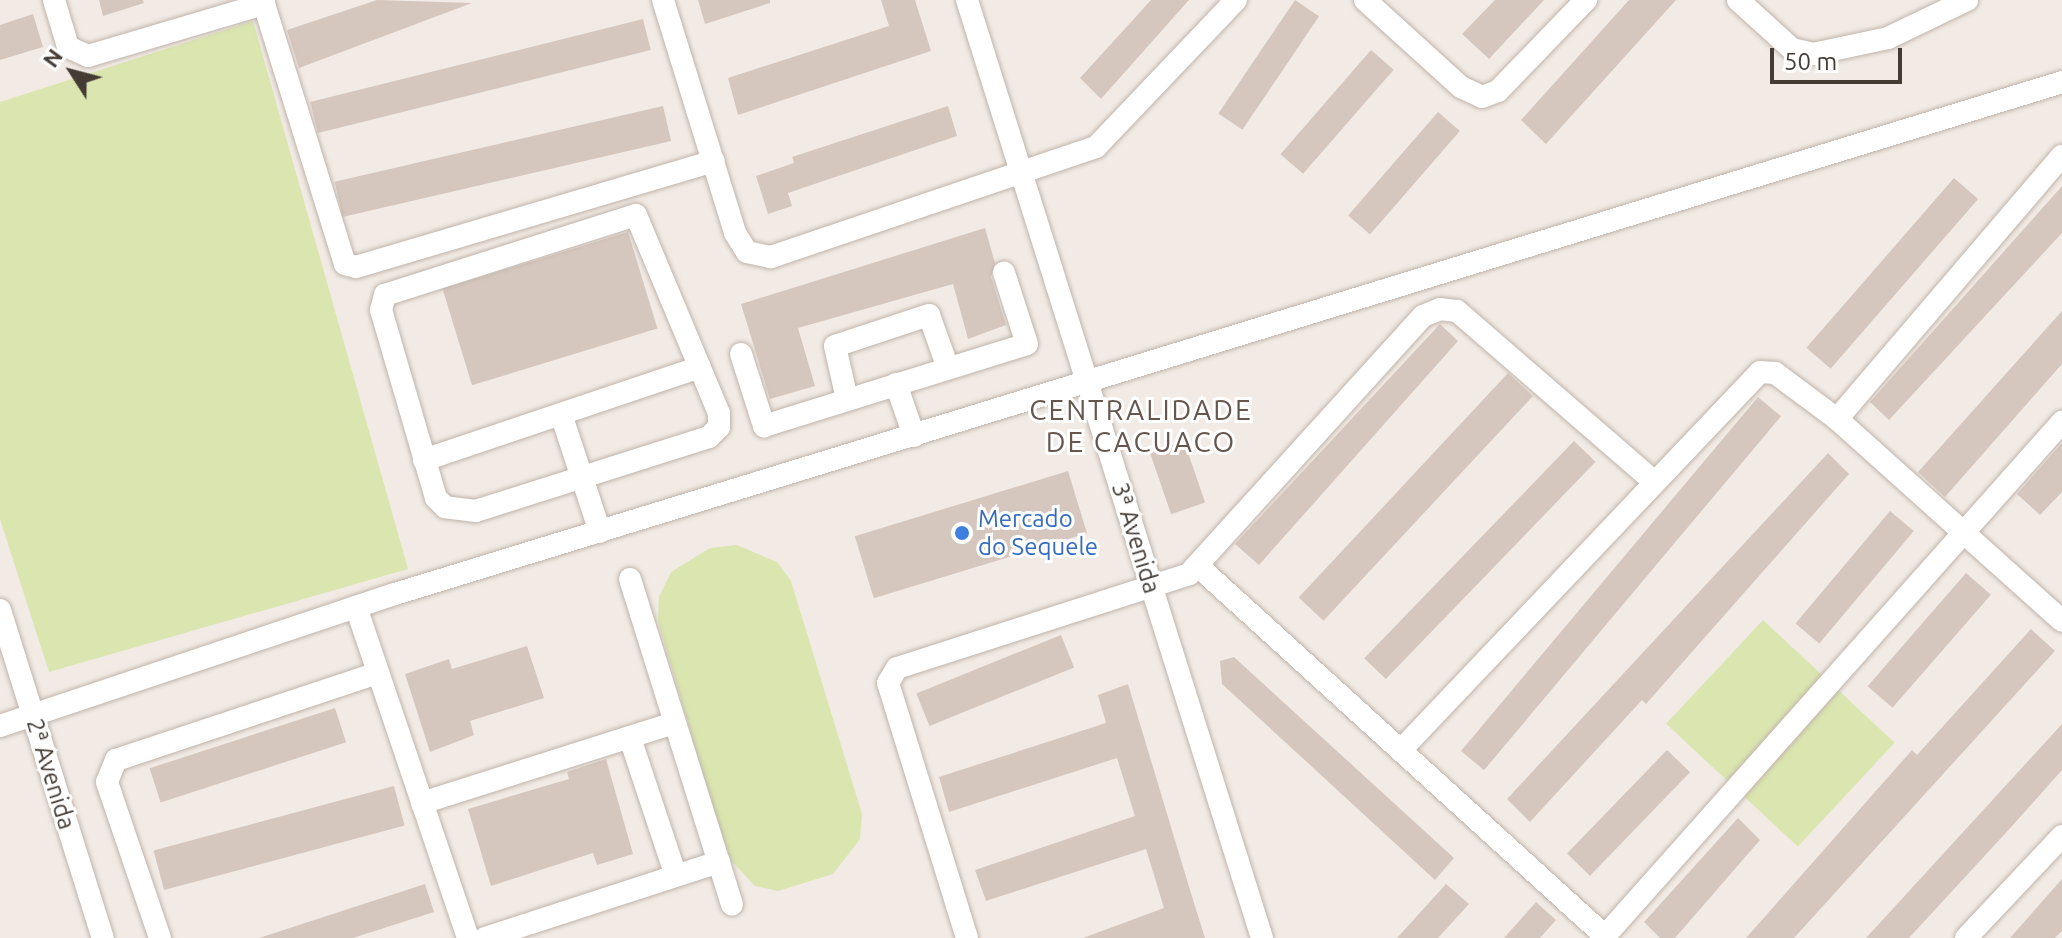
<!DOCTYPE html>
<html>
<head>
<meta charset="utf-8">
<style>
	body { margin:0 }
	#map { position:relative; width:2062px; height:938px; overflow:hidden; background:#f2ebe5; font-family:Ubuntu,sans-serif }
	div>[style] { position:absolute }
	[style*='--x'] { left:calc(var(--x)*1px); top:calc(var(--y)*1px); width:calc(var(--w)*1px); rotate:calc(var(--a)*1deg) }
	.green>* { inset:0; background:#dae5af; transform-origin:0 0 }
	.building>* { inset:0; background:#d6c7be; transform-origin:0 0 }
	.roads { filter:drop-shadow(0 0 2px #c0b4ab) drop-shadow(0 0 2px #c0b4ab) }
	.minor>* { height:22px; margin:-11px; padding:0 11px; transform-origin:11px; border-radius:11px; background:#fff }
	.dots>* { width:22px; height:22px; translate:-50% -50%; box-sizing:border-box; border:4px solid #fff; border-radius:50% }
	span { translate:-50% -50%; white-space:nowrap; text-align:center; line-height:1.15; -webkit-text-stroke:6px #fff; paint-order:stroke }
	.shop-label { font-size:24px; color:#366cbe }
	.left { translate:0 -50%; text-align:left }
	.street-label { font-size:24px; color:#443b35 }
	.quarter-label { font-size:28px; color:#67564d; letter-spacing:2px }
	.north { position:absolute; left:32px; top:32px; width:80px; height:80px; -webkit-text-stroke:6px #fff; paint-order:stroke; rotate:306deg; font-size:22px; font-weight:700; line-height:32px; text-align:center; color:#443b35 }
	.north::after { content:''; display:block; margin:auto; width:28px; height:36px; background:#443b35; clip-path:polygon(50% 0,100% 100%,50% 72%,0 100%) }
	.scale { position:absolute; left:1770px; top:48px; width:132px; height:36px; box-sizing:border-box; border:4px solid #443b35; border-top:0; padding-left:10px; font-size:24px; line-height:28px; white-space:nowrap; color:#443b35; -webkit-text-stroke:6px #fff; paint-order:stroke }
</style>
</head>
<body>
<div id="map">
	<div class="green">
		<i style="clip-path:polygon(253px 21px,408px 569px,49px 672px,0 519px,0 102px)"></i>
		<i style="clip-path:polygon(737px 545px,777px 562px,791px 581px,862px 814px,860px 839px,833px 874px,778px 891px,755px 886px,727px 856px,658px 621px,659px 597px,671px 572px,710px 548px)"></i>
		<i style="left:1763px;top:620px;width:180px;height:142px;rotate:43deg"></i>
	</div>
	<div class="building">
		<i style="clip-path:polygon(99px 0,143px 0,144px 3px,103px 16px)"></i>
		<i style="clip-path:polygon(377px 0,472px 3px,299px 68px,287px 30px)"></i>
		<i style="clip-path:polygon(698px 0,770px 0,770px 3px,705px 24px)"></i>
		<i style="clip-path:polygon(881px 0,915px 0,931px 51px,738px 115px,728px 78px,889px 26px)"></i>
		<i style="clip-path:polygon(1151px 0,1189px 0,1101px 99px,1080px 78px)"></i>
		<i style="left:1295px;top:0;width:29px;height:137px;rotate:34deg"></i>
		<i style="clip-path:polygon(1495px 0,1544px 0,1489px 59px,1462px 34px)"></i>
		<i style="clip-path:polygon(1629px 0,1676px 0,1546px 144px,1521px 120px)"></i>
		<i style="clip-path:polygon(33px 14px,43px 47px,0 60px,0 25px)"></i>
		<i style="left:643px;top:19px;width:32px;height:343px;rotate:76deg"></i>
		<i style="left:1371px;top:50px;width:30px;height:138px;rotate:41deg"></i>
		<i style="left:663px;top:106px;width:36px;height:337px;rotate:77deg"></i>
		<i style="clip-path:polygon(948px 106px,957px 136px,788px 193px,792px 206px,768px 214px,756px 176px,794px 163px,792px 157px)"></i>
		<i style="left:1438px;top:112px;width:29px;height:137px;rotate:41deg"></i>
		<i style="left:1954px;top:178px;width:32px;height:225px;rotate:41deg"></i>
		<i style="clip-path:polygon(2062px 186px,2062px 233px,1889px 420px,1870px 402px)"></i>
		<i style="clip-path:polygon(985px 228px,995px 263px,991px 277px,1006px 325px,968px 339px,953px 284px,798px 328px,815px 386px,770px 399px,741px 304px)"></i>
		<i style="left:628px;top:232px;width:101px;height:194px;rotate:73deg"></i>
		<i style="clip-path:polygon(2062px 311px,2062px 364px,1945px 497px,1918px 472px)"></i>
		<i style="clip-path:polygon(1440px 324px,1458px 341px,1259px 565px,1235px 544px)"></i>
		<i style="left:1508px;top:373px;width:34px;height:307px;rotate:43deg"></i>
		<i style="left:1758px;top:397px;width:30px;height:462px;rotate:40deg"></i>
		<i style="left:1184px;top:441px;width:65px;height:36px;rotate:71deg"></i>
		<i style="left:1574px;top:441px;width:30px;height:302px;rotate:44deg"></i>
		<i style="clip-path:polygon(2062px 443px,2062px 492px,2040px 515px,2017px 494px)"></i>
		<i style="clip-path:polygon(1828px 453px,1849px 474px,1646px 704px,1642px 700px,1530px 822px,1507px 799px)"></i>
		<i style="left:1068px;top:471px;width:65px;height:223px;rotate:73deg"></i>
		<i style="left:1890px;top:511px;width:31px;height:147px;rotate:40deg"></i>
		<i style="left:1966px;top:573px;width:33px;height:150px;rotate:41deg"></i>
		<i style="clip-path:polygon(2031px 629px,2055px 651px,1794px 938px,1746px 938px,1912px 750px,1917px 755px)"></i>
		<i style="left:1061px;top:635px;width:35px;height:156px;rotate:68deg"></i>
		<i style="clip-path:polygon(527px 646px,544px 698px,470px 721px,474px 735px,430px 752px,405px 674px,449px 659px,452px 669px)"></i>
		<i style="clip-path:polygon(1234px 657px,1454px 858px,1435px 880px,1222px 684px,1220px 661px)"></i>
		<i style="clip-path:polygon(1128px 684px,1190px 890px,1205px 938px,1083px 938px,1164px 908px,1146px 849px,986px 901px,975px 870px,1135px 816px,1117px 758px,949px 812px,939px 777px,1106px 723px,1098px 695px)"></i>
		<i style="left:335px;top:708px;width:36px;height:195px;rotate:72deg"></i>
		<i style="clip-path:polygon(2062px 724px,2062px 770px,2013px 825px,1909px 938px,1866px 938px)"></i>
		<i style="left:1667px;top:750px;width:32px;height:144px;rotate:44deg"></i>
		<i style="clip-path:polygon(606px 759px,633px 854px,597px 865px,593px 853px,491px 886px,468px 809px,569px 779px,567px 772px)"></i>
		<i style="left:394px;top:786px;width:41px;height:249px;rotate:75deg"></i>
		<i style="clip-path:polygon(1738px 818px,1760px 840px,1675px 938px,1660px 938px,1644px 922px)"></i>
		<i style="clip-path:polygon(2062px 879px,2062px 931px,2055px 938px,2010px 938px)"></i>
		<i style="clip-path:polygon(425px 884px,434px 912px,353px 938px,259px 938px)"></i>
		<i style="clip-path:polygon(1446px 884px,1469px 904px,1438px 938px,1397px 938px)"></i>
		<i style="clip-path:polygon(1536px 902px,1556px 920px,1540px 938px,1504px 938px)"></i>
	</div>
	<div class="roads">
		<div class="minor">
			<i style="--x:54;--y:0;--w:49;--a:73.4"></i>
			<i style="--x:68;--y:47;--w:22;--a:24"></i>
			<i style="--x:88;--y:56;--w:184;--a:-16.5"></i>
			<i style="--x:264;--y:4;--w:272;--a:72.7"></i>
			<i style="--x:345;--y:264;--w:11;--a:15"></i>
			<i style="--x:356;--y:267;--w:373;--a:-16.5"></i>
			<i style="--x:663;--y:0;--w:244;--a:72.8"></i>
			<i style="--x:735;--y:233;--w:22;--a:58"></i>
			<i style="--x:747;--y:252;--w:25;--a:12"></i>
			<i style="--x:771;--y:257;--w:343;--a:-18.7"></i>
			<i style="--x:1096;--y:147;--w:203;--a:-46.4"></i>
			<i style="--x:967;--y:0;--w:983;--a:72.54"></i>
			<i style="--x:1365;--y:0;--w:130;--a:42.2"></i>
			<i style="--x:1461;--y:87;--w:23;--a:25"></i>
			<i style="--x:1482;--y:97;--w:17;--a:-21"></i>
			<i style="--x:1498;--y:91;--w:127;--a:-46"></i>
			<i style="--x:1738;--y:0;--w:73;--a:42.2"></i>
			<i style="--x:1792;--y:49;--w:22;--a:13"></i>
			<i style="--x:1813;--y:54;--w:77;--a:-12"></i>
			<i style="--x:1888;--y:38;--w:88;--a:-25.7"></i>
			<i style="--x:636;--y:215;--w:215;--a:67.3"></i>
			<i style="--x:719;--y:413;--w:14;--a:90"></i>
			<i style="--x:719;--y:427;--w:14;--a:135"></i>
			<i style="--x:709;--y:437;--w:244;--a:162.4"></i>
			<i style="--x:476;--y:511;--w:31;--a:-173"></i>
			<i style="--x:445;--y:507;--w:13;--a:-135"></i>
			<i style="--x:436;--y:498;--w:196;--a:-106.3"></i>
			<i style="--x:381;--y:310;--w:16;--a:-75"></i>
			<i style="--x:385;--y:295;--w:263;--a:-17.7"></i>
			<i style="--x:741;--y:354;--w:76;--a:72.3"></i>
			<i style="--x:764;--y:426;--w:275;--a:-17.3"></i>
			<i style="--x:1027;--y:344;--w:75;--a:-107.9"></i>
			<i style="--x:896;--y:384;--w:55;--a:70.9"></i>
			<i style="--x:847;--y:399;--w:54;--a:-102.8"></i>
			<i style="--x:835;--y:346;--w:99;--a:-18.3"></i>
			<i style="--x:929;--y:315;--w:56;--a:70.3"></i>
			<i style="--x:561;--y:414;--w:124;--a:71.7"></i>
			<i style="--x:1837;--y:419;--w:346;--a:-49.5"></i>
			<i style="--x:424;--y:460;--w:291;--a:-18.6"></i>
			<i style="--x:1199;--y:567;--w:551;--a:42.28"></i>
			<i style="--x:630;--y:579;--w:341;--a:72.6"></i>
			<i style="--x:356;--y:607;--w:349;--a:71.3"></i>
			<i style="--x:0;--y:610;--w:344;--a:72.6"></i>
			<i style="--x:0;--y:726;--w:416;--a:-18.5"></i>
			<i style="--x:395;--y:594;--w:1744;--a:-17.07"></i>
			<i style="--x:630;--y:738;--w:145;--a:71.6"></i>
			<i style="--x:1401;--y:750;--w:521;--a:-46.48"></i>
			<i style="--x:1760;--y:372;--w:15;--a:4"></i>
			<i style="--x:1775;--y:373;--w:77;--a:36.6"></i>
			<i style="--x:1837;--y:419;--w:302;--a:41.9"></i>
			<i style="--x:422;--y:803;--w:264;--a:-17.6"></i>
			<i style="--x:1605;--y:936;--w:688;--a:-48.36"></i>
			<i style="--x:160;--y:938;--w:165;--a:-108.8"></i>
			<i style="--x:107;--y:782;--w:24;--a:-68"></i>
			<i style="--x:116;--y:760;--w:276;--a:-18.4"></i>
			<i style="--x:485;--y:938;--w:246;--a:-18"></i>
			<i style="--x:967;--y:938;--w:267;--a:-107.2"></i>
			<i style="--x:888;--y:683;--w:17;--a:-59"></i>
			<i style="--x:897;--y:668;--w:307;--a:-17.8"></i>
			<i style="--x:1189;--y:574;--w:348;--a:-47.8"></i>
			<i style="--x:1423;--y:316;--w:18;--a:-22"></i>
			<i style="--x:1440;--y:309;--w:17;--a:7"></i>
			<i style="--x:1457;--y:311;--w:258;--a:40.9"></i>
			<i style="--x:1966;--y:938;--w:140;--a:-46.7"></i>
		</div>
	</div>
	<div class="dots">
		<i style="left:962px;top:533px;background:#3f7fe0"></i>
	</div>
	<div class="shop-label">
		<span class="left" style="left:978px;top:533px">Mercado<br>do Sequele</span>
	</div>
	<div class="street-label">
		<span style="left:1136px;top:538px;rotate:73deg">3ª Avenida</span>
		<span style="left:51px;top:774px;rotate:73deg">2ª Avenida</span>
	</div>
	<div class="quarter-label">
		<span style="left:1141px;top:426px">CENTRALIDADE<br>DE CACUACO</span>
	</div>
	<div class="north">N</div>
	<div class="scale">50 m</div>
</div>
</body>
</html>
